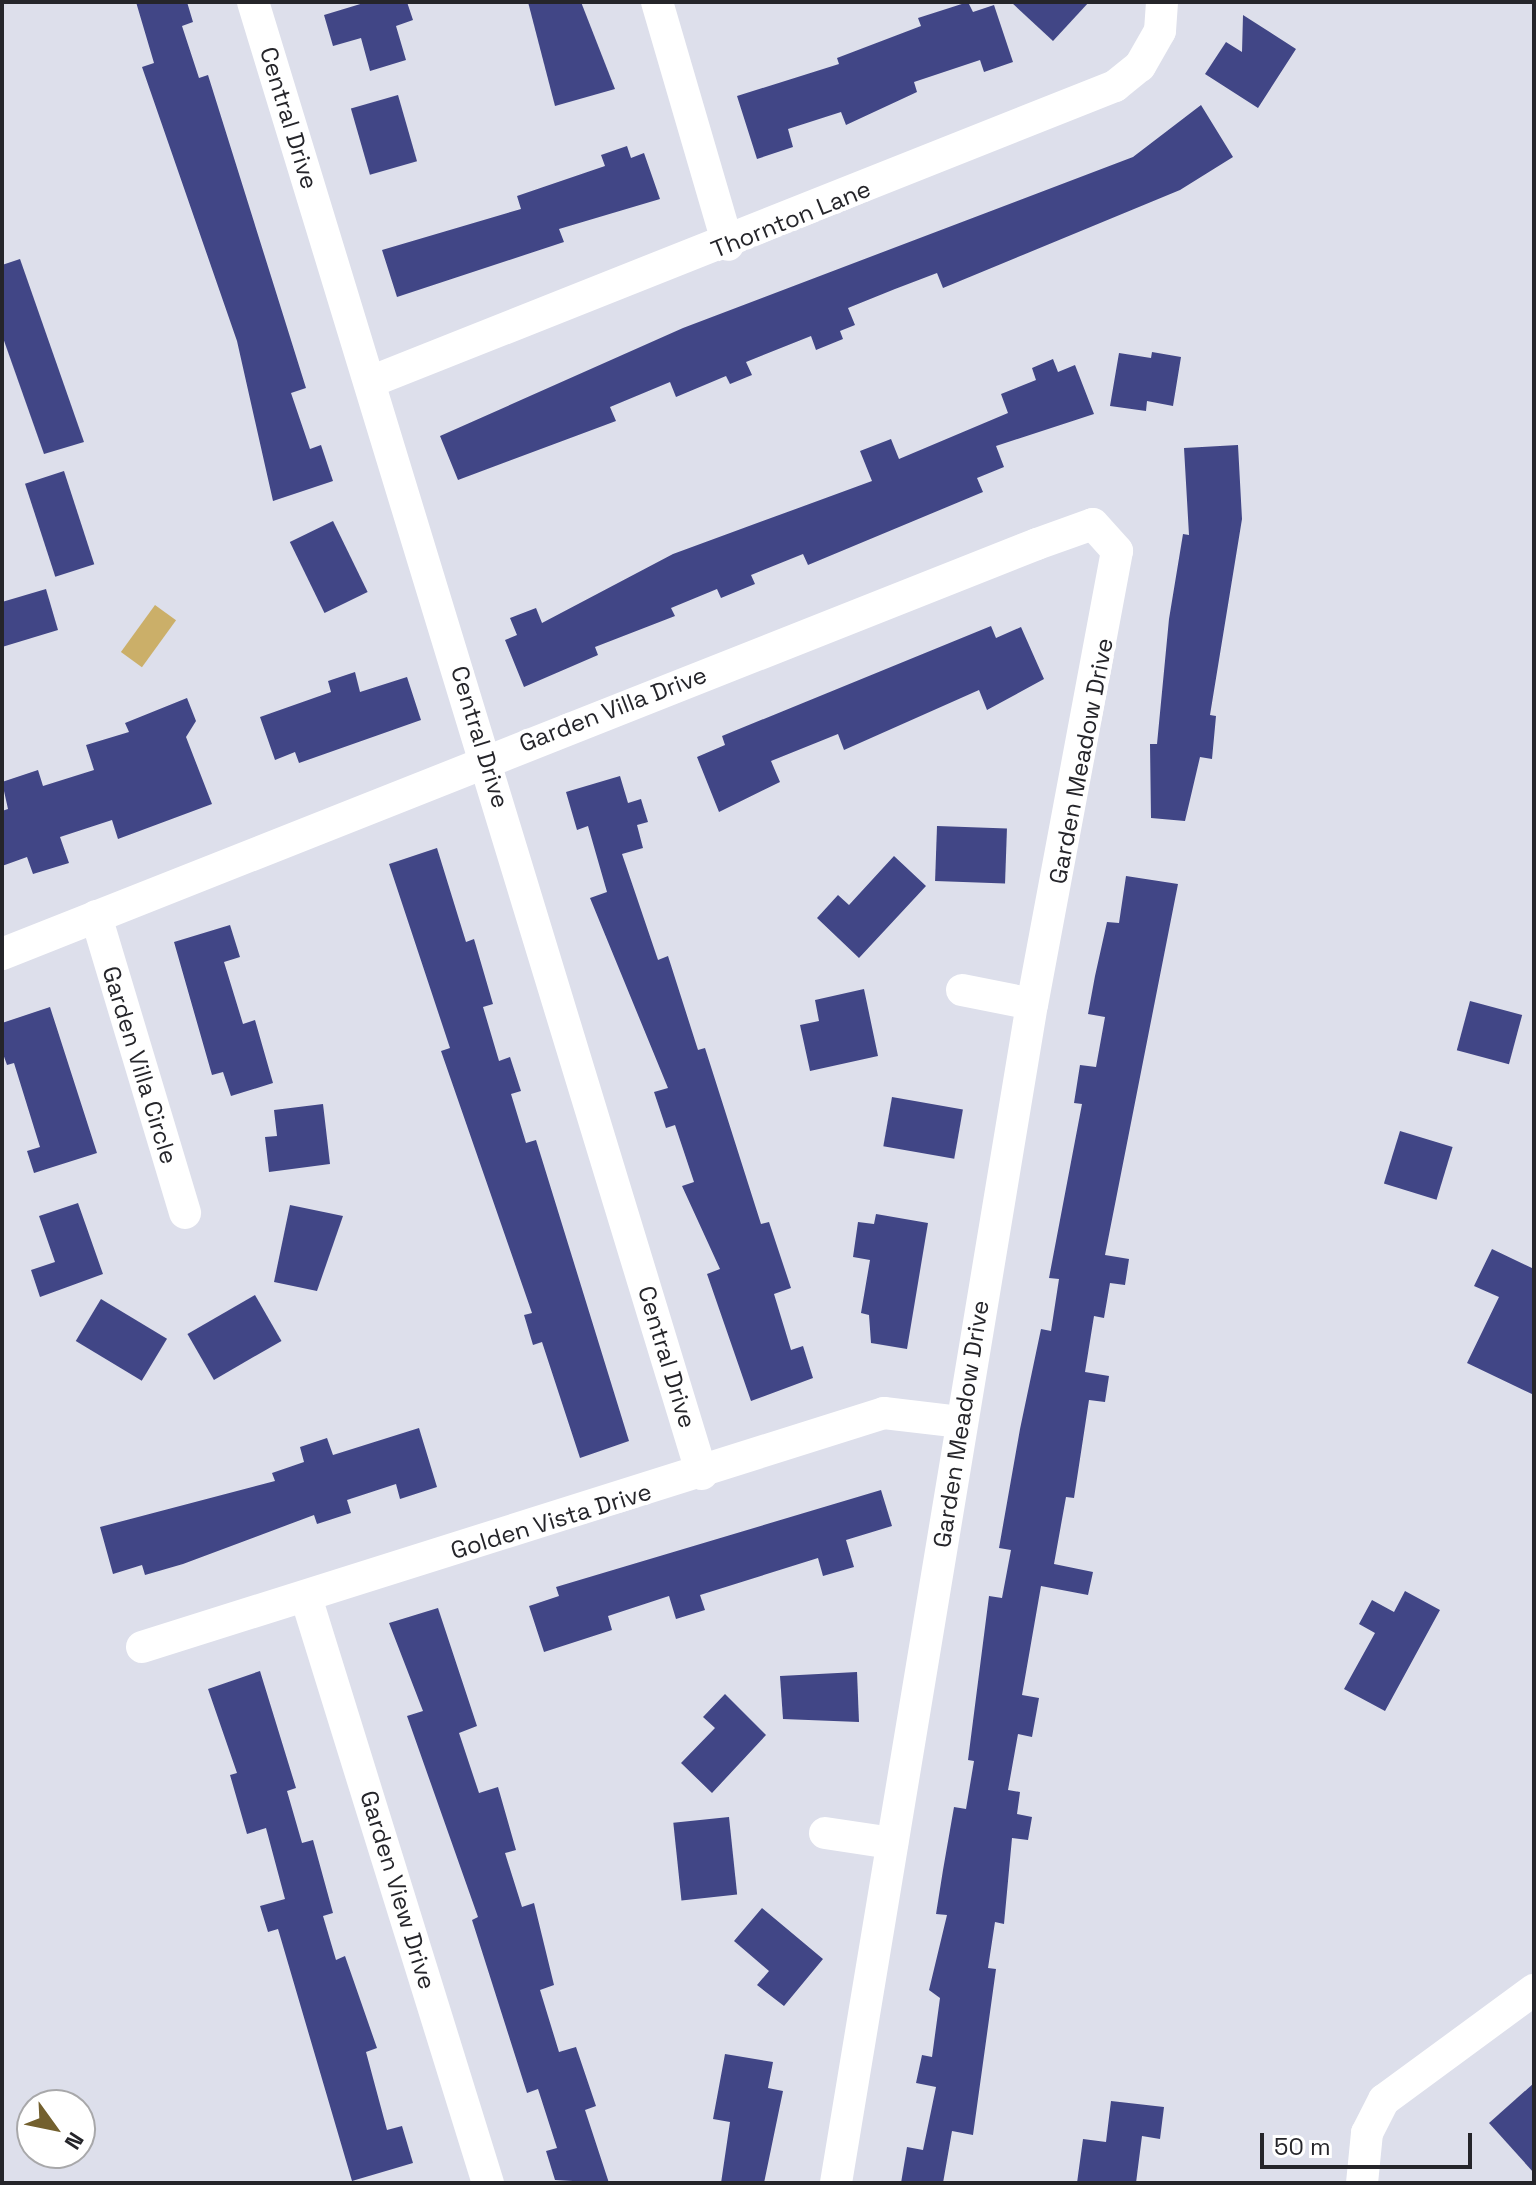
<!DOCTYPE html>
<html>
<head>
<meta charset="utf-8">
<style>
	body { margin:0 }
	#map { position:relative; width:1536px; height:2185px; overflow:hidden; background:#dddfeb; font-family:"Space Grotesk",sans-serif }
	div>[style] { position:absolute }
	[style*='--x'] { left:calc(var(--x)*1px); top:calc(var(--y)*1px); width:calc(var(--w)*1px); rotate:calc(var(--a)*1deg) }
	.green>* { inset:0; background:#cbaf69; transform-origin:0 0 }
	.building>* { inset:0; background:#414686; transform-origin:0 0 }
	.minor>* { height:32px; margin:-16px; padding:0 16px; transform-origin:16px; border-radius:16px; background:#fff }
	span { translate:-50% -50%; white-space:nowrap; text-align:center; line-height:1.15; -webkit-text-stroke:8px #fff; paint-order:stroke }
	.street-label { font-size:24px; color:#25252a }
	.frame { position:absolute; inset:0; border:4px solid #25252a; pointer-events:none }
	.north { position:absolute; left:16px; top:2089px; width:80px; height:80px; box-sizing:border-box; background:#fff; border:2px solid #a8a8aa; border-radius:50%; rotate:123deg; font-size:22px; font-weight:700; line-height:32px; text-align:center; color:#25252a }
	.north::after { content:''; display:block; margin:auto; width:28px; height:36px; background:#73602e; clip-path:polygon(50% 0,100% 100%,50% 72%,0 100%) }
	.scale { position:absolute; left:1260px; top:2133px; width:212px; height:36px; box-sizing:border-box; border:4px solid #25252a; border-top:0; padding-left:10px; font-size:24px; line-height:28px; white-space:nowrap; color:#25252a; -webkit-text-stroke:6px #fff; paint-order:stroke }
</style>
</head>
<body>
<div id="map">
	<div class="green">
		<i style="left:155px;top:605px;width:26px;height:58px;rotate:36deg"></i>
	</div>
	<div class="building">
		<i style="clip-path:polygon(136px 2px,187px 2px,193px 22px,182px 26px,199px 78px,208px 75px,306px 388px,291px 393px,310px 449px,321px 445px,333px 481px,273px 501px,237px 341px,142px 67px,154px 63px)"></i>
		<i style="clip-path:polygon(367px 2px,407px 2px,413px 20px,396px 26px,406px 60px,370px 71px,361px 38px,333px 46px,324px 15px)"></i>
		<i style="clip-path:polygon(528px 2px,581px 2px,615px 89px,555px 106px)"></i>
		<i style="clip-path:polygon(968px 2px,973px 12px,994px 5px,1013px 62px,984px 72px,980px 60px,914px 82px,917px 92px,846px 125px,841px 112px,788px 129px,793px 147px,757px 159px,737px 96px,839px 64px,837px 58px,921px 26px,918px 18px)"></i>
		<i style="clip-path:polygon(1011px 2px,1089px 2px,1053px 41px)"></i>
		<i style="clip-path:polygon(1243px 15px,1296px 49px,1258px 108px,1205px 74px,1226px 42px,1242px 52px)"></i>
		<i style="left:398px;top:95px;width:69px;height:49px;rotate:74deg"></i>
		<i style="clip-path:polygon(1201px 105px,1233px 157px,1180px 190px,943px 288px,937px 273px,895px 289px,848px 308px,855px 325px,840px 331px,843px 339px,816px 350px,811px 336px,746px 362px,752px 375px,730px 384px,726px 376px,676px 397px,670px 382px,610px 407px,616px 421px,458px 480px,440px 436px,683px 328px,1133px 157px)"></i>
		<i style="clip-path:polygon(627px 146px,631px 158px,644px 153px,660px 199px,559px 229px,564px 242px,397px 297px,382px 250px,521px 209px,517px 196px,605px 166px,601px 155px)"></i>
		<i style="clip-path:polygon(20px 259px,84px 442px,44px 454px,2px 335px,2px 265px)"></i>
		<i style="clip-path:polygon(1152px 352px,1181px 357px,1173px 406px,1147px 401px,1146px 411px,1110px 406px,1119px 353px,1151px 358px)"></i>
		<i style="clip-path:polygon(1053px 359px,1058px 372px,1075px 365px,1094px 414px,996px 446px,1004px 467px,977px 478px,983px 492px,808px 565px,803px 554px,751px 575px,755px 584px,721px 598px,717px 589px,671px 608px,675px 616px,595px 647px,598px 655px,524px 687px,505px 640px,517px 635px,510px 618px,536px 608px,542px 623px,673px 554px,872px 481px,860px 451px,891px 439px,899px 459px,1008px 413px,1001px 394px,1036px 380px,1032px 368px)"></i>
		<i style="clip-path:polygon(1238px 445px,1242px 519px,1210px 715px,1216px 716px,1212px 759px,1200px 757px,1185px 821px,1151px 818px,1150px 744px,1157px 744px,1169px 619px,1183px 534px,1189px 535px,1184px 448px)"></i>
		<i style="left:64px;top:471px;width:98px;height:41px;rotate:72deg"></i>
		<i style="left:333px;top:521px;width:79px;height:48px;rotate:64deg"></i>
		<i style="clip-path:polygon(46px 589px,58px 630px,2px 647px,2px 602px)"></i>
		<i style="clip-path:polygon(991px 626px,996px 638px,1021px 627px,1044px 679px,987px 710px,979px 690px,844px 750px,838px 734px,771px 761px,780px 782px,719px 812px,697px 757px,725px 745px,722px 736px)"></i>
		<i style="clip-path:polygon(355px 672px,360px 692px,407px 677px,421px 720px,299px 763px,295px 752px,275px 760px,260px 717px,331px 692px,328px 681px)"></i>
		<i style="clip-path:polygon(187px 698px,196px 721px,186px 737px,212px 804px,118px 839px,112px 820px,60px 837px,69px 863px,33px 874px,27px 857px,2px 866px,2px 811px,8px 809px,2px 782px,38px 770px,43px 786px,94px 770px,86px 745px,129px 732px,125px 723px)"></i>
		<i style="clip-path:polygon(620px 776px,628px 803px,641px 799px,648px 822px,637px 825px,643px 848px,622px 854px,658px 960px,668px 956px,698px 1050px,705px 1048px,761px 1224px,769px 1222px,791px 1288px,774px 1294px,791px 1350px,803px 1346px,813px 1378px,751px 1401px,707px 1274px,720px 1269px,682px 1186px,694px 1182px,675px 1125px,666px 1128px,654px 1092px,668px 1088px,590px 898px,607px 892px,588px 826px,577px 830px,566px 792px)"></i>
		<i style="left:937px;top:826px;width:70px;height:55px;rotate:2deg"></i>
		<i style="clip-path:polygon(437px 848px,466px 942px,474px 939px,493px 1004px,483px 1007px,499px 1061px,510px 1057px,521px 1091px,511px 1094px,526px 1143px,536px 1140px,629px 1441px,580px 1458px,542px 1342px,533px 1345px,524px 1315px,532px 1313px,441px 1051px,450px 1048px,389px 864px)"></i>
		<i style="clip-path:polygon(894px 856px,926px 886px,859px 958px,817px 918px,838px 895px,849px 905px)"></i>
		<i style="clip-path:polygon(1126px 876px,1178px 884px,1105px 1255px,1129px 1259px,1125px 1285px,1110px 1283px,1104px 1318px,1094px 1316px,1085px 1372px,1109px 1376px,1105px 1402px,1089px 1400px,1074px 1498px,1066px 1497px,1054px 1564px,1093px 1572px,1088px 1595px,1041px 1586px,1022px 1695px,1039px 1698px,1032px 1737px,1018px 1734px,1008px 1790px,1020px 1792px,1017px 1814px,1032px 1817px,1028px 1840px,1012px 1838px,1004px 1924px,995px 1922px,988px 1968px,996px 1969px,973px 2135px,952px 2131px,943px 2183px,901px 2183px,907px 2147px,923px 2150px,936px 2087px,916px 2083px,922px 2055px,932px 2057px,940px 1998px,929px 1990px,947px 1915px,936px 1914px,943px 1870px,954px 1807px,966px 1809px,974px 1761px,968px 1760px,989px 1596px,1002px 1598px,1011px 1550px,999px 1548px,1020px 1429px,1041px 1329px,1051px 1331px,1059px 1279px,1049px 1278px,1082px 1104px,1074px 1103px,1080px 1065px,1096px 1067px,1105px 1017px,1088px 1014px,1095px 976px,1107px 922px,1119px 923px)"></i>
		<i style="clip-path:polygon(230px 925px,240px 957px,224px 962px,243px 1024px,255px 1020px,273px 1083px,231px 1096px,223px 1072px,212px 1075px,174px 942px)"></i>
		<i style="clip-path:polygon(864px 989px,878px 1056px,810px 1071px,800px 1025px,819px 1021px,815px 1000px)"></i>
		<i style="left:1470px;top:1001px;width:54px;height:51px;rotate:15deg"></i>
		<i style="clip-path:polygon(50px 1007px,97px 1153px,34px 1173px,27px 1151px,40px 1147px,14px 1063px,7px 1065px,2px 1051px,2px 1023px)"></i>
		<i style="left:892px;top:1097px;width:72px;height:50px;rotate:10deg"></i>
		<i style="clip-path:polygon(323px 1104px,330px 1164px,269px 1172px,265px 1137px,277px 1136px,274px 1110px)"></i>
		<i style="left:1400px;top:1131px;width:55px;height:55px;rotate:17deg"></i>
		<i style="clip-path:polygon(78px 1203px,103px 1274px,40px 1297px,31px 1270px,55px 1262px,39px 1216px)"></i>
		<i style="clip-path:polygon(290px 1205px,343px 1216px,317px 1291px,274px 1282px)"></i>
		<i style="clip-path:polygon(876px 1214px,928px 1223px,907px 1349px,871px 1343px,869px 1315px,861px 1313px,870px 1260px,853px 1257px,858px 1222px,874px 1224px)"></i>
		<i style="clip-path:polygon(1492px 1249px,1534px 1269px,1534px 1395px,1467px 1363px,1499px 1297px,1474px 1286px)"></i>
		<i style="left:255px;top:1295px;width:53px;height:78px;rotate:60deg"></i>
		<i style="left:101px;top:1299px;width:77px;height:49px;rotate:31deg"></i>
		<i style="clip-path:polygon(419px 1428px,437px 1487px,400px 1499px,396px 1484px,347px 1500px,351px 1513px,317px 1524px,314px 1515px,183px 1564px,145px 1575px,142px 1565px,113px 1574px,100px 1527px,275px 1481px,272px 1473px,304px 1462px,300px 1447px,327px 1438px,333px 1455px)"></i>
		<i style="clip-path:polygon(881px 1490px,892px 1526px,846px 1540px,854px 1567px,823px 1576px,818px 1558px,700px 1595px,705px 1610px,676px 1619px,669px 1596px,608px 1616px,612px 1630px,544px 1652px,529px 1606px,559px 1596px,556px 1587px)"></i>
		<i style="clip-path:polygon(1405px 1591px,1440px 1610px,1385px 1711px,1344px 1689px,1375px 1633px,1359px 1624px,1372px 1600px,1394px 1612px)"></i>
		<i style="clip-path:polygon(438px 1608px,477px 1726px,459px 1733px,479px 1793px,498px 1787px,516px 1850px,505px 1853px,522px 1907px,534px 1903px,554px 1985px,540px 1990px,559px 2052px,576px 2047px,596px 2106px,585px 2110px,609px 2183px,555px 2180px,546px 2151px,557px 2148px,538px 2089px,527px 2093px,472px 1920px,478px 1917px,407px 1716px,423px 1711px,389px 1623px)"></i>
		<i style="clip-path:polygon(260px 1671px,296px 1788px,287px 1791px,302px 1843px,313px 1840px,333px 1913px,323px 1916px,336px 1960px,345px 1956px,377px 2048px,366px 2052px,387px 2130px,402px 2126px,413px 2163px,352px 2181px,278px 1929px,268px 1932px,260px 1906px,285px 1899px,266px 1828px,247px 1834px,230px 1775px,237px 1773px,208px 1689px)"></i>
		<i style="clip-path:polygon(857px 1672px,859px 1722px,783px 1719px,780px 1676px)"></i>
		<i style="clip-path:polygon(725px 1694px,766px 1735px,712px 1793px,681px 1763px,715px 1728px,703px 1717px)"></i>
		<i style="left:729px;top:1817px;width:78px;height:56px;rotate:84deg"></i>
		<i style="clip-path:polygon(762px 1908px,823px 1959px,784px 2006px,757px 1985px,769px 1971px,734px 1941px)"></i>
		<i style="clip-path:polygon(725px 2054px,773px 2062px,768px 2088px,783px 2091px,764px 2183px,721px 2183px,730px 2122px,713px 2119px)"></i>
		<i style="clip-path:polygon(1534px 2083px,1534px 2173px,1489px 2123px)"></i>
		<i style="clip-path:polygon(1111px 2101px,1164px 2107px,1160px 2139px,1142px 2136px,1136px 2183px,1077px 2183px,1083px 2139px,1106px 2142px)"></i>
	</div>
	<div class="minor">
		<i style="--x:253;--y:2;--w:1539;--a:73.04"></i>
		<i style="--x:657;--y:2;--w:253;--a:73.7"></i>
		<i style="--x:370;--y:382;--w:802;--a:-21.67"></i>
		<i style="--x:1115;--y:86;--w:32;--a:-39"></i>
		<i style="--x:1140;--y:66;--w:40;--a:-60.3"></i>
		<i style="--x:1160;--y:31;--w:29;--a:-86"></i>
		<i style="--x:96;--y:916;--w:310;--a:73.3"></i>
		<i style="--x:2;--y:954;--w:1113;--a:-21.61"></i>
		<i style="--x:1037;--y:544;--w:59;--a:-19.7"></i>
		<i style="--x:1093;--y:524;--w:36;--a:48"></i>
		<i style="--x:1117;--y:551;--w:461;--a:100.6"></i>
		<i style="--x:1032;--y:1004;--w:1195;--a:99.44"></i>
		<i style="--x:962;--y:990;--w:71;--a:11.3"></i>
		<i style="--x:306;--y:1597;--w:614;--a:72.75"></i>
		<i style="--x:142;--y:1647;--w:778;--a:-17.5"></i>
		<i style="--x:884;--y:1413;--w:78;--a:6.7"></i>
		<i style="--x:825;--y:1833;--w:68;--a:8.5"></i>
		<i style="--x:1362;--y:2183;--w:50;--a:-84.3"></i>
		<i style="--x:1367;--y:2133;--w:37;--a:-63"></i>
		<i style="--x:1384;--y:2100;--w:186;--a:-36.3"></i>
	</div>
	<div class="street-label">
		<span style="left:289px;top:118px;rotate:73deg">Central Drive</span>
		<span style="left:791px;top:219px;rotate:-22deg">Thornton Lane</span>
		<span style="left:613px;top:709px;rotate:-21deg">Garden Villa Drive</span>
		<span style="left:480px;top:737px;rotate:73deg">Central Drive</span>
		<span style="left:1081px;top:761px;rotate:-79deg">Garden Meadow Drive</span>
		<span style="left:140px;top:1065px;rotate:73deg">Garden Villa Circle</span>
		<span style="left:667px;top:1357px;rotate:73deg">Central Drive</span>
		<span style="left:961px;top:1424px;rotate:-81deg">Garden Meadow Drive</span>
		<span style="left:551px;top:1521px;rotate:-17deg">Golden Vista Drive</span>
		<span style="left:398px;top:1890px;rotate:73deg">Garden View Drive</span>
	</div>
	<div class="frame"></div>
	<div class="north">N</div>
	<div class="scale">50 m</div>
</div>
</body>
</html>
